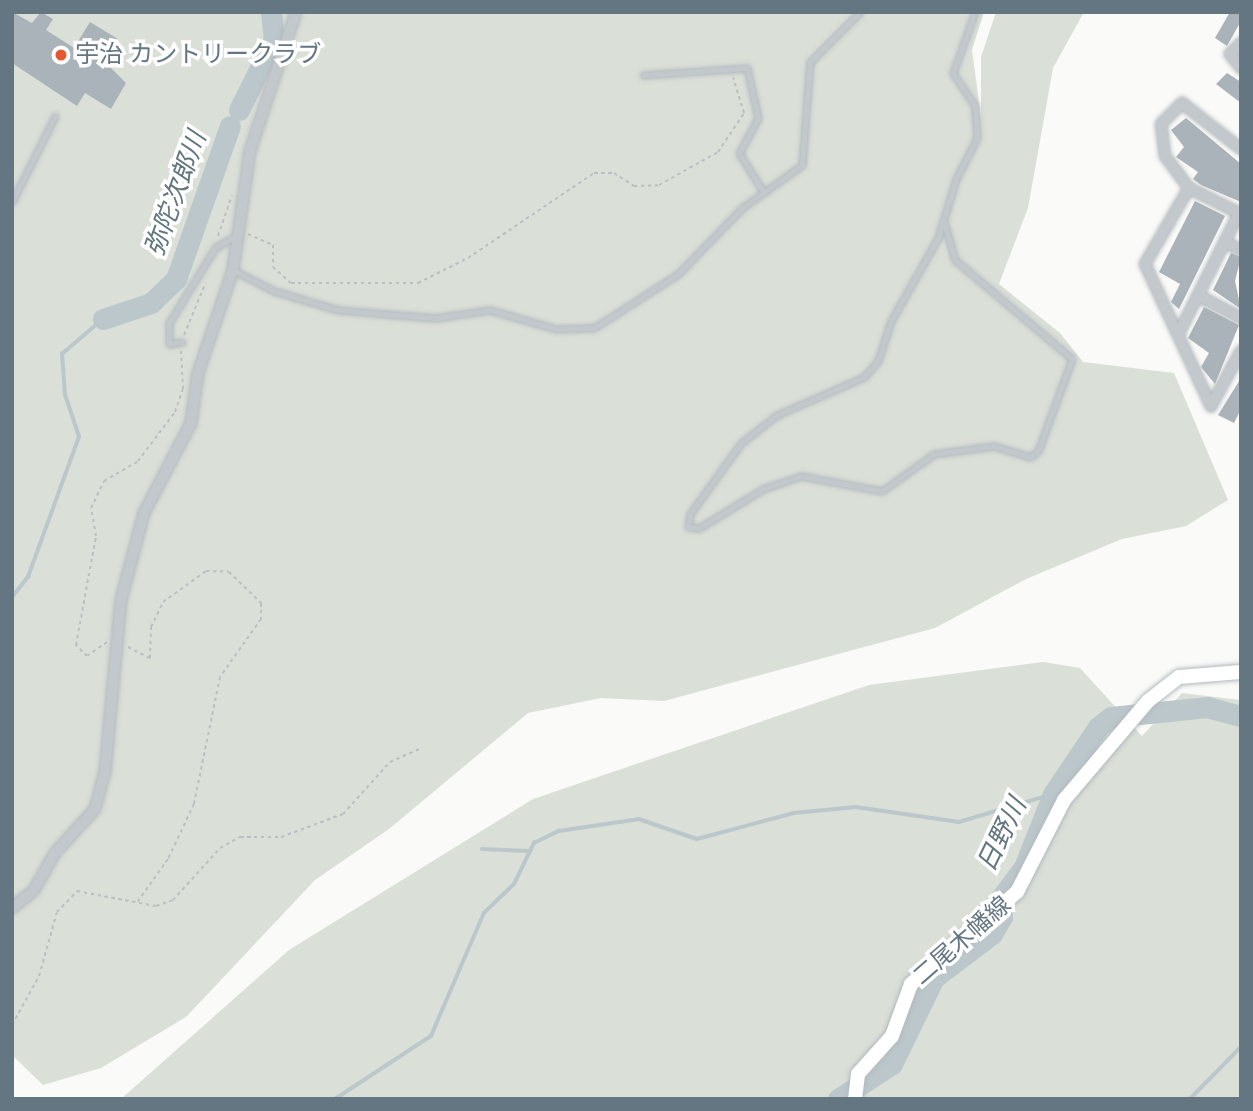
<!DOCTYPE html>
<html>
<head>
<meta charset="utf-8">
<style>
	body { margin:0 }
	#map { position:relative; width:1253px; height:1111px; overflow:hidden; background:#fafaf8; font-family:"Varela Round","Noto Sans JP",sans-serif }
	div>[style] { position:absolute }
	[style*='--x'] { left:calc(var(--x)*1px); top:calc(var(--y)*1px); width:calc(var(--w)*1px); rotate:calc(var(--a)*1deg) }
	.green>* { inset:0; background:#dadfd7 }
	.stream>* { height:3.5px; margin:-1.75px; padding:0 1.75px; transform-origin:1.75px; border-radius:1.75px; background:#bbc7cb }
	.river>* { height:21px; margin:-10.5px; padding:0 10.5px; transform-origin:10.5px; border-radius:10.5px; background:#bbc7cb }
	.building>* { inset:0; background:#aab3b9 }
	.path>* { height:2px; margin-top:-1px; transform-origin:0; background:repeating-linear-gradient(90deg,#bbbfc2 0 3.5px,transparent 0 7px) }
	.roads { filter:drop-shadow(0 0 2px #b3babf) drop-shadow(0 0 2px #b3babf) }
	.lane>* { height:5px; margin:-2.5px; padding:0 2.5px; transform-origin:2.5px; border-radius:2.5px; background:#c3c8cc }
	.street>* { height:10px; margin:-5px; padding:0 5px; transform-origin:5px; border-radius:5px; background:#c3c8cc }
	.secondary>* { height:14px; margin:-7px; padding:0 7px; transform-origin:7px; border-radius:7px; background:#fff }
	.dots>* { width:19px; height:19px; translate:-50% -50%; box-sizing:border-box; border:4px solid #fff; border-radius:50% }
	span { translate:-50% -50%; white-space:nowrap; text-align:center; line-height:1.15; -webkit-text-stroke:7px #fff; paint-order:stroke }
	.poi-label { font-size:24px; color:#657683 }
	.left { translate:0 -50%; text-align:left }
	.street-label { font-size:24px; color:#657683 }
	.water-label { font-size:26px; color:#60757c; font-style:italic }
	.frame { position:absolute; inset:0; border:14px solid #657683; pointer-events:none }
</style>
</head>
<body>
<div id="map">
	<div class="green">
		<i style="clip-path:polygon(12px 12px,984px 12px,972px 50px,981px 117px,981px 57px,996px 12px,1084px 12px,1053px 68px,1028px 208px,999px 284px,1060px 333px,1083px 362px,1174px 373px,1228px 500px,1186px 526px,1122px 539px,1026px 579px,935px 628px,664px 701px,601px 698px,528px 713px,389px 829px,315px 880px,186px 1017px,101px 1068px,43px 1085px,12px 1055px)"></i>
		<i style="clip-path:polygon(1043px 662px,1080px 668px,1142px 736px,1182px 693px,1241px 700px,1241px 1099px,121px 1099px,289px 950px,533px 799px,869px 685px)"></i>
	</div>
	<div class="stream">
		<i style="--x:12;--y:597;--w:26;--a:-51"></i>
		<i style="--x:28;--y:577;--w:149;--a:-70"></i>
		<i style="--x:79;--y:437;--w:44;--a:-108.4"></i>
		<i style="--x:65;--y:395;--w:41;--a:-94.2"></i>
		<i style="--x:62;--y:354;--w:54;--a:-40.5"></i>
		<i style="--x:482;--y:849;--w:46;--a:2.5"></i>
		<i style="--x:335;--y:1099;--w:115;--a:-33.3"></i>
		<i style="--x:431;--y:1036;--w:134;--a:-66.7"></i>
		<i style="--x:484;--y:913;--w:42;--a:-44"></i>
		<i style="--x:514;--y:884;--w:46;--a:-64"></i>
		<i style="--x:534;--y:843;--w:28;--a:-26"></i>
		<i style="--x:559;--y:831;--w:81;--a:-8.5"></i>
		<i style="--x:639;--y:819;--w:61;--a:19"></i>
		<i style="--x:697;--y:839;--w:100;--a:-15"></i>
		<i style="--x:794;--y:813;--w:62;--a:-5.5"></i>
		<i style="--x:856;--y:807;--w:104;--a:8.3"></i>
		<i style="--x:959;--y:822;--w:98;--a:-16.6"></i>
		<i style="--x:1190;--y:1099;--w:73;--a:-45.6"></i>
	</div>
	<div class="river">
		<i style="--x:239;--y:110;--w:78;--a:-63.4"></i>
		<i style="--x:274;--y:40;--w:28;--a:-96"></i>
		<i style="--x:103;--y:319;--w:51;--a:-18.4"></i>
		<i style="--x:151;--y:303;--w:35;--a:-44"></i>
		<i style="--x:176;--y:279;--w:162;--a:-70.6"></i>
		<i style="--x:838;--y:1099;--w:64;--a:-32.9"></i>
		<i style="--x:892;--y:1064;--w:96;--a:-64"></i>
		<i style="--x:934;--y:978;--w:73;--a:-37.2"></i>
		<i style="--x:992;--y:934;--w:20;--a:-60"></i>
		<i style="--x:1002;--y:917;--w:18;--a:-96"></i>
		<i style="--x:1000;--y:899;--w:40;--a:-53"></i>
		<i style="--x:1024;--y:867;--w:79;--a:-68.3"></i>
		<i style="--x:1053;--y:794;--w:81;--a:-56.1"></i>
		<i style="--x:1098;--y:727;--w:16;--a:-38"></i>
		<i style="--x:1111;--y:717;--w:97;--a:-5.9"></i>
		<i style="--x:1207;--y:707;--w:35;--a:15"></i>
	</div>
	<div class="building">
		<i style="clip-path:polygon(12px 12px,32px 23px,41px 12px,53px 19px,46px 30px,74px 48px,90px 22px,118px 39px,105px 62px,126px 83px,111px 109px,85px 93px,77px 106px,12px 63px)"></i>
		<i style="clip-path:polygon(1230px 12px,1241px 12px,1241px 21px,1227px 46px,1215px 38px)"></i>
		<i style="clip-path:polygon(1227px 73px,1241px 82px,1241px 103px,1216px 84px)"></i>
		<i style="clip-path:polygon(1186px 118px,1241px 164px,1241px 202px,1201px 185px,1193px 179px,1198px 172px,1176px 157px,1184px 147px,1171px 130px)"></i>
		<i style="clip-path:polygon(1195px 201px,1225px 216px,1179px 309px,1171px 302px,1180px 284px,1159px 272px)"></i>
		<i style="clip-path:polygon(1231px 253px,1241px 257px,1235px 281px,1241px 309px,1213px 290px)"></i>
		<i style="clip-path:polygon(1204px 307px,1239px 325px,1215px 384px,1201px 367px,1209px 353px,1188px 338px)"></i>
		<i style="clip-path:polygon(1241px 378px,1241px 409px,1234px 423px,1218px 415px)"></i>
	</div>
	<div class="path">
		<i style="--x:248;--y:234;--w:27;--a:24"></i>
		<i style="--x:273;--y:245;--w:22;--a:90"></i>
		<i style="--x:273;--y:267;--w:24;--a:42"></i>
		<i style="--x:291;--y:283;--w:127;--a:0"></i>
		<i style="--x:418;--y:283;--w:56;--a:-26.6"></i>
		<i style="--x:468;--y:258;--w:152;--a:-34"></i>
		<i style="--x:594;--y:173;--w:20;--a:0"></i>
		<i style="--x:614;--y:173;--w:24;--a:33"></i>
		<i style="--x:634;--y:186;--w:25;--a:-2"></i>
		<i style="--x:659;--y:185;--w:68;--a:-29.2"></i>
		<i style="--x:718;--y:152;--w:47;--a:-56.3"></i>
		<i style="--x:744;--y:113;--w:37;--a:-107"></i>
		<i style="--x:218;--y:236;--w:43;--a:-71.1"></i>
		<i style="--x:184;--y:335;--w:57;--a:-67.5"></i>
		<i style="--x:107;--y:642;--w:24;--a:145"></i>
		<i style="--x:87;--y:656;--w:16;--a:-135"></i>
		<i style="--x:76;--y:645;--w:111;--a:-79.6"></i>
		<i style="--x:96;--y:536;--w:28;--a:-100"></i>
		<i style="--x:91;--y:508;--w:30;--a:-64"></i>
		<i style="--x:104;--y:481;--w:39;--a:-30"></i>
		<i style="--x:138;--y:461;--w:61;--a:-52.9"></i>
		<i style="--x:175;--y:412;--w:24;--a:-71"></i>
		<i style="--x:183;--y:389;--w:39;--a:-93"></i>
		<i style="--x:128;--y:647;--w:25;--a:27"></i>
		<i style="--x:150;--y:658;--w:31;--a:-88"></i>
		<i style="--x:151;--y:627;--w:28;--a:-64"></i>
		<i style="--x:163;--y:602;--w:53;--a:-35.8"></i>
		<i style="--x:206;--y:571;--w:23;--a:2"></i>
		<i style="--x:229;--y:572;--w:45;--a:44.1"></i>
		<i style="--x:261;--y:603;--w:16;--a:90"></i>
		<i style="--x:261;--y:619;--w:71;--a:125.3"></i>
		<i style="--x:220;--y:677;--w:130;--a:101.6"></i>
		<i style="--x:194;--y:804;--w:61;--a:115.3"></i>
		<i style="--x:168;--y:859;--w:52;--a:125.5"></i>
		<i style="--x:12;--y:1025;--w:56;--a:-61.1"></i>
		<i style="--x:39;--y:976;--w:66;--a:-74.3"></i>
		<i style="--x:57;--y:912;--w:29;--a:-46"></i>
		<i style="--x:77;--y:891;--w:80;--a:10.8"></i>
		<i style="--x:156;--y:906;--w:18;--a:-19"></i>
		<i style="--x:173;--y:900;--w:70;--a:-47.9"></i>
		<i style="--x:220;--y:848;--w:23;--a:-29"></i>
		<i style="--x:240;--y:837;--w:41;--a:0"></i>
		<i style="--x:281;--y:837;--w:66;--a:-20.4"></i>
		<i style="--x:343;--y:814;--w:70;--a:-47.9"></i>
		<i style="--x:390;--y:762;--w:35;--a:-24"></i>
	</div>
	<div class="roads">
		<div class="lane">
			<i style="--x:643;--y:75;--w:104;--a:-3.9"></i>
			<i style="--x:747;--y:68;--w:51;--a:77.6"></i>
			<i style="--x:758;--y:118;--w:40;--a:118"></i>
			<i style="--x:739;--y:153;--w:47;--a:58"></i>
			<i style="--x:12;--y:202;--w:96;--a:-63.4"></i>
			<i style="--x:944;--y:222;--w:40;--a:74"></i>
			<i style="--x:955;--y:260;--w:153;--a:40.2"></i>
			<i style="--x:1072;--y:359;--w:98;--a:110.3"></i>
			<i style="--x:1038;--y:451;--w:10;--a:143"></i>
			<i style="--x:1030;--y:457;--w:38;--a:-163"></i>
			<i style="--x:994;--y:446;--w:61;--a:172.4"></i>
			<i style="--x:934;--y:454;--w:64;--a:144.6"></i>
			<i style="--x:882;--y:491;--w:82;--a:-169.5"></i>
			<i style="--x:801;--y:476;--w:40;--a:161.1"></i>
			<i style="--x:763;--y:489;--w:75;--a:148.6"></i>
			<i style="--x:699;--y:528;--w:11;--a:-175"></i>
			<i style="--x:688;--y:527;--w:13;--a:-81"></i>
			<i style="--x:690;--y:514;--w:87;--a:-54.3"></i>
			<i style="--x:741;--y:443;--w:46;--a:-37.9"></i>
			<i style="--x:777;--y:415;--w:95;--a:-23.6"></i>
			<i style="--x:864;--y:377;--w:21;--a:-49"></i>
			<i style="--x:878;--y:361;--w:42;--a:-72"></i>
			<i style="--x:891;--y:321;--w:95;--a:-60.5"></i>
			<i style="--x:938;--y:238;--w:62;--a:-73"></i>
			<i style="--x:956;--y:179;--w:46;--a:-62.9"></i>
			<i style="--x:977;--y:138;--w:32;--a:-94"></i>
			<i style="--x:975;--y:106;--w:40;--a:-124"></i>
			<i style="--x:953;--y:73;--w:65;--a:-70.2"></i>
			<i style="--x:233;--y:270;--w:46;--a:27.1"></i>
			<i style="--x:274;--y:291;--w:67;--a:16.5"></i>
			<i style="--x:338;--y:310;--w:97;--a:4.7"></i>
			<i style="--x:435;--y:318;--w:56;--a:-8.3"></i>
			<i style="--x:490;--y:310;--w:69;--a:16.1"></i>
			<i style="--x:556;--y:329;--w:38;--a:-2"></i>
			<i style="--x:594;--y:328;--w:100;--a:-32.7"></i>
			<i style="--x:678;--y:274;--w:92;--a:-45.9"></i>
			<i style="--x:742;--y:208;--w:74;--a:-35.6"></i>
			<i style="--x:802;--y:165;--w:103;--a:-85.6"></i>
			<i style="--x:810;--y:62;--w:71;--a:-45"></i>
			<i style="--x:182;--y:342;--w:13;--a:171"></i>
			<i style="--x:169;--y:344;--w:21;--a:-90"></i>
			<i style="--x:169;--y:323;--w:88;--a:-58.5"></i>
			<i style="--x:215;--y:248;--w:27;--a:-31"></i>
		</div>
		<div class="street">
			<i style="--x:1241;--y:43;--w:16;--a:135"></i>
			<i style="--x:1230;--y:54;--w:18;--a:52"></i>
			<i style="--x:1189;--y:188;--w:88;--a:120.1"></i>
			<i style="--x:1145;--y:264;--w:157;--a:65.1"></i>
			<i style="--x:1225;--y:242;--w:18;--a:27"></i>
			<i style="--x:1199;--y:296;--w:47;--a:27.6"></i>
			<i style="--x:1178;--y:335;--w:136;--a:-63.4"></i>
			<i style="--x:1239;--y:213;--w:56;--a:-153.4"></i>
			<i style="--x:1189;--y:188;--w:40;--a:-127"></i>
			<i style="--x:1165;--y:156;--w:32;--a:-97"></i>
			<i style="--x:1161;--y:124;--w:30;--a:-45"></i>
			<i style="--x:1182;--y:103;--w:75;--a:37.9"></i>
			<i style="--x:1211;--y:406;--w:63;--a:-61.4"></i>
			<i style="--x:12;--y:908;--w:28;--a:-39"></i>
			<i style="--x:34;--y:890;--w:43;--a:-60.4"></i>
			<i style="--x:55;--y:853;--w:59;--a:-47.7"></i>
			<i style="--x:95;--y:809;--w:38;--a:-75"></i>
			<i style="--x:105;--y:772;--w:173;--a:-84.7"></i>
			<i style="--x:121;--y:600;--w:90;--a:-75.2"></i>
			<i style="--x:144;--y:513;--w:102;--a:-62.4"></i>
			<i style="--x:191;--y:423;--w:50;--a:-82"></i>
			<i style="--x:198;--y:373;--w:109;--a:-71.2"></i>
			<i style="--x:233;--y:270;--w:120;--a:-81.9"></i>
			<i style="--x:250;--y:151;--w:146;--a:-71.7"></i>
		</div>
		<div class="secondary">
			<i style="--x:855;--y:1099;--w:25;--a:-83"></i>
			<i style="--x:858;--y:1074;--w:51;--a:-48.2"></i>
			<i style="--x:892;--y:1036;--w:55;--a:-69.9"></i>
			<i style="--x:911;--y:984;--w:140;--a:-41"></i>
			<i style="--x:1017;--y:892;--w:103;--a:-62.9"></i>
			<i style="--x:1064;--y:800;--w:130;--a:-49.7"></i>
			<i style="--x:1148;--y:701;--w:39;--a:-38"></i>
			<i style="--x:1179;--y:677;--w:62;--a:-4.6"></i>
		</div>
	</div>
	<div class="dots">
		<i style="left:61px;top:55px;background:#e4572e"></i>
	</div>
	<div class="poi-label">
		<span class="left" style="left:75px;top:55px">宇治 カントリークラブ</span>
	</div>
	<div class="street-label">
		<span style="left:962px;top:941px;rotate:-41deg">二尾木幡線</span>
	</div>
	<div class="water-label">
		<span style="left:176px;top:194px;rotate:-70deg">弥陀次郎川</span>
		<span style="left:1002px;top:835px;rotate:-64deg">日野川</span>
	</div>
	<div class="frame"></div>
</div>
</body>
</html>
